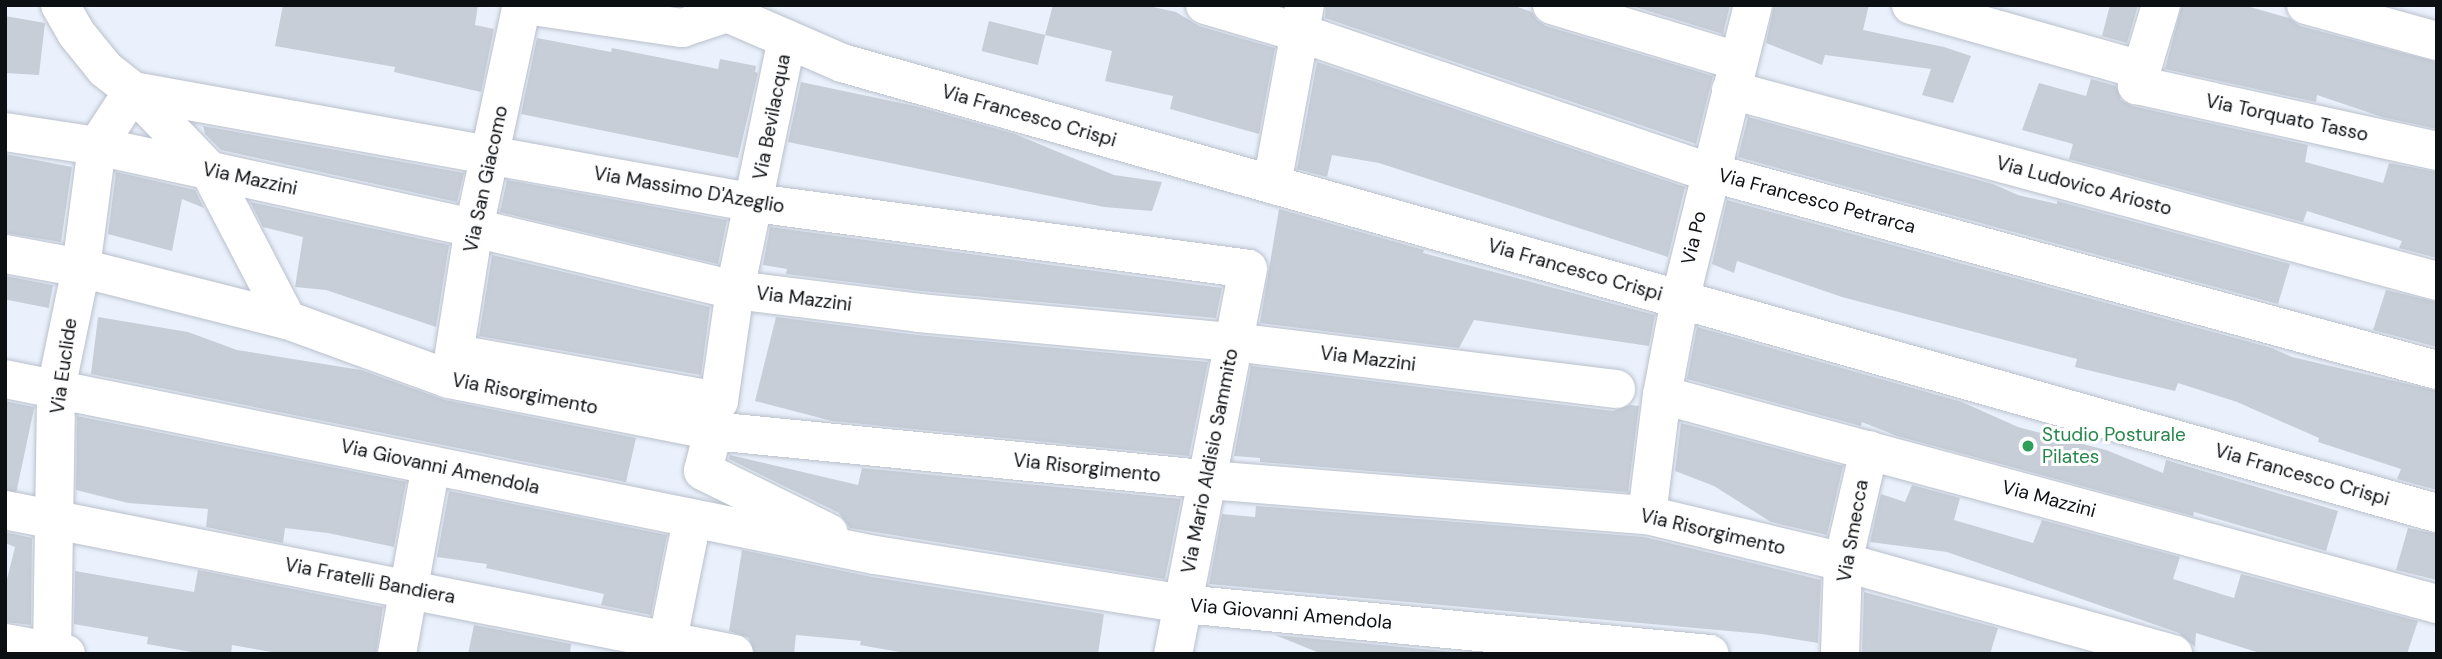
<!DOCTYPE html>
<html>
<head>
<meta charset="utf-8">
<style>
	body { margin:0 }
	#map { position:relative; width:2442px; height:659px; overflow:hidden; background:#eaf1fc; font-family:"DM Sans",sans-serif }
	div>[style] { position:absolute }
	[style*='--x'] { left:calc(var(--x)*1px); top:calc(var(--y)*1px); width:calc(var(--w)*1px); rotate:calc(var(--a)*1deg) }
	.building>* { inset:0; background:#c7ced8; transform-origin:0 0 }
	.roads { filter:drop-shadow(0 0 2px #bac0cb) drop-shadow(0 0 2px #bac0cb) }
	.street>* { height:38px; margin:-19px; padding:0 19px; transform-origin:19px; border-radius:19px; background:#fff }
	.secondary>* { height:38px; margin:-19px; padding:0 19px; transform-origin:19px; border-radius:19px; background:#fff }
	.dots>* { width:19px; height:19px; translate:-50% -50%; box-sizing:border-box; border:4px solid #fefefe; border-radius:50% }
	span { translate:-50% -50%; white-space:nowrap; text-align:center; line-height:1.15; -webkit-text-stroke:6px #fefefe; paint-order:stroke }
	.street-label { font-size:19px; color:#0d1013 }
	.leisure-label { font-size:19px; color:#27864d }
	.left { translate:0 -50%; text-align:left }
	.frame { position:absolute; inset:0; border:7px solid #0d1013; pointer-events:none }
</style>
</head>
<body>
<div id="map">
	<div class="building">
		<i style="clip-path:polygon(283px 5px,478px 5px,475px 25px,494px 29px,481px 92px,394px 72px,395px 67px,275px 46px)"></i>
		<i style="clip-path:polygon(1053px 5px,1144px 5px,1176px 12px,1199px 26px,1275px 48px,1259px 134px,1170px 109px,1173px 96px,1105px 81px,1112px 51px,1045px 35px)"></i>
		<i style="clip-path:polygon(1326px 5px,1512px 5px,1532px 12px,1537px 20px,1546px 26px,1713px 76px,1696px 144px,1325px 18px)"></i>
		<i style="clip-path:polygon(1629px 5px,1730px 5px,1723px 34px)"></i>
		<i style="clip-path:polygon(1774px 5px,1869px 5px,1863px 30px,1944px 47px,1971px 56px,1953px 103px,1922px 95px,1931px 69px,1825px 55px,1822px 65px,1766px 43px)"></i>
		<i style="clip-path:polygon(2110px 5px,2138px 5px,2127px 43px,2102px 36px)"></i>
		<i style="clip-path:polygon(2182px 5px,2243px 5px,2289px 18px,2300px 26px,2437px 62px,2437px 129px,2382px 117px,2317px 95px,2316px 102px,2165px 69px)"></i>
		<i style="clip-path:polygon(5px 16px,45px 23px,39px 75px,5px 73px)"></i>
		<i style="left:989px;top:21px;width:58px;height:31px;rotate:14deg"></i>
		<i style="clip-path:polygon(537px 38px,611px 52px,612px 48px,718px 69px,720px 59px,756px 66px,755px 72px,758px 73px,738px 158px,521px 114px)"></i>
		<i style="clip-path:polygon(1317px 62px,1685px 187px,1668px 257px,1379px 163px,1332px 155px,1327px 177px,1297px 169px)"></i>
		<i style="clip-path:polygon(2091px 79px,2116px 86px,2121px 100px,2132px 106px,2308px 145px,2305px 162px,2383px 183px,2389px 163px,2437px 172px,2437px 258px,2399px 248px,2402px 241px,2307px 211px,2303px 222px,2069px 159px,2073px 144px,2022px 130px,2039px 83px,2086px 96px)"></i>
		<i style="clip-path:polygon(801px 82px,915px 106px,1015px 134px,1114px 175px,1162px 182px,1152px 211px,1104px 207px,788px 142px)"></i>
		<i style="clip-path:polygon(1748px 117px,1993px 184px,2018px 195px,2057px 204px,2057px 201px,2290px 264px,2278px 304px,1738px 157px)"></i>
		<i style="clip-path:polygon(203px 126px,464px 173px,457px 202px,221px 150px,205px 134px)"></i>
		<i style="clip-path:polygon(5px 154px,72px 167px,61px 242px,5px 233px)"></i>
		<i style="clip-path:polygon(116px 172px,195px 190px,204px 208px,182px 199px,172px 251px,108px 234px)"></i>
		<i style="clip-path:polygon(507px 180px,727px 220px,718px 264px,500px 212px)"></i>
		<i style="clip-path:polygon(1727px 200px,2272px 348px,2292px 357px,2437px 391px,2437px 490px,2397px 479px,2401px 469px,2318px 442px,2319px 438px,2237px 402px,2178px 383px,2175px 391px,2075px 367px,2077px 359px,1842px 297px,1737px 261px,1734px 273px,1712px 264px)"></i>
		<i style="clip-path:polygon(250px 202px,449px 245px,436px 327px,326px 290px,295px 287px,303px 237px,263px 227px)"></i>
		<i style="clip-path:polygon(1279px 209px,1424px 250px,1423px 253px,1655px 315px,1649px 346px,1474px 320px,1459px 348px,1260px 323px)"></i>
		<i style="clip-path:polygon(770px 227px,1222px 288px,1216px 318px,921px 291px,786px 274px,787px 269px,763px 265px)"></i>
		<i style="clip-path:polygon(492px 255px,710px 307px,701px 375px,479px 336px)"></i>
		<i style="left:5px;top:276px;width:49px;height:23px;rotate:11deg"></i>
		<i style="clip-path:polygon(2386px 290px,2437px 302px,2437px 347px,2373px 330px)"></i>
		<i style="clip-path:polygon(98px 317px,188px 332px,237px 350px,361px 370px,445px 400px,636px 438px,626px 482px,91px 374px)"></i>
		<i style="clip-path:polygon(776px 317px,917px 335px,1208px 362px,1189px 456px,832px 421px,755px 401px)"></i>
		<i style="clip-path:polygon(1697px 327px,1962px 402px,2018px 427px,2106px 450px,2163px 473px,2166px 460px,2338px 511px,2326px 551px,2194px 512px,2193px 516px,1897px 436px,1862px 422px,1861px 426px,1687px 379px)"></i>
		<i style="clip-path:polygon(1251px 366px,1613px 411px,1630px 405px,1639px 406px,1628px 492px,1260px 462px,1260px 458px,1234px 456px)"></i>
		<i style="left:5px;top:401px;width:30px;height:88px;rotate:12deg"></i>
		<i style="clip-path:polygon(77px 416px,406px 482px,394px 547px,328px 533px,285px 528px,283px 543px,206px 527px,208px 509px,128px 503px,76px 490px)"></i>
		<i style="clip-path:polygon(1681px 423px,1843px 466px,1827px 535px,1771px 522px,1714px 486px,1675px 471px)"></i>
		<i style="clip-path:polygon(730px 455px,858px 485px,862px 468px,1181px 499px,1165px 579px,850px 528px,839px 513px,729px 459px)"></i>
		<i style="clip-path:polygon(1912px 485px,1960px 498px,1954px 520px,2033px 543px,2042px 520px,2180px 557px,2173px 579px,2234px 598px,2241px 574px,2418px 621px,2407px 654px,2263px 654px,2196px 633px,2195px 647px,2179px 633px,1947px 552px,1870px 542px,1881px 494px,1905px 502px)"></i>
		<i style="clip-path:polygon(449px 491px,667px 535px,651px 615px,601px 605px,604px 594px,486px 568px,487px 564px,437px 557px)"></i>
		<i style="clip-path:polygon(1256px 506px,1644px 537px,1785px 571px,1821px 580px,1818px 643px,1762px 634px,1209px 584px,1222px 514px,1255px 517px)"></i>
		<i style="clip-path:polygon(2408px 528px,2437px 534px,2437px 580px,2396px 570px)"></i>
		<i style="clip-path:polygon(5px 532px,32px 538px,31px 625px,5px 622px,5px 587px,15px 547px,5px 543px)"></i>
		<i style="clip-path:polygon(742px 550px,872px 577px,1104px 614px,1098px 654px,911px 654px,860px 645px,861px 641px,796px 635px,794px 654px,755px 654px,749px 638px,729px 631px)"></i>
		<i style="clip-path:polygon(198px 570px,383px 607px,376px 654px,283px 654px,232px 645px,231px 654px,203px 654px,147px 644px,148px 637px,74px 624px,75px 571px,194px 592px)"></i>
		<i style="clip-path:polygon(1864px 592px,1998px 628px,1990px 654px,1862px 654px)"></i>
		<i style="clip-path:polygon(474px 625px,571px 644px,570px 654px,468px 654px)"></i>
		<i style="clip-path:polygon(1275px 635px,1476px 654px,1322px 654px)"></i>
	</div>
	<div class="roads">
		<div class="street">
			<i style="--x:60;--y:5;--w:32;--a:60"></i>
			<i style="--x:76;--y:33;--w:46;--a:51.1"></i>
			<i style="--x:105;--y:69;--w:36;--a:38"></i>
			<i style="--x:133;--y:91;--w:110;--a:46.1"></i>
			<i style="--x:209;--y:170;--w:169;--a:62.5"></i>
			<i style="--x:526;--y:5;--w:158;--a:8.4"></i>
			<i style="--x:682;--y:28;--w:47;--a:-18.4"></i>
			<i style="--x:1205;--y:5;--w:99;--a:16.4"></i>
			<i style="--x:1300;--y:33;--w:432;--a:18.8"></i>
			<i style="--x:1709;--y:172;--w:754;--a:15.22"></i>
			<i style="--x:1552;--y:5;--w:194;--a:16.8"></i>
			<i style="--x:1911;--y:5;--w:239;--a:15.8"></i>
			<i style="--x:2161;--y:5;--w:84;--a:106.7"></i>
			<i style="--x:2137;--y:85;--w:307;--a:12.4"></i>
			<i style="--x:2306;--y:5;--w:136;--a:15.4"></i>
			<i style="--x:1731;--y:90;--w:731;--a:15.14"></i>
			<i style="--x:5;--y:132;--w:93;--a:8.7"></i>
			<i style="--x:97;--y:146;--w:386;--a:12.3"></i>
			<i style="--x:474;--y:228;--w:268;--a:13.4"></i>
			<i style="--x:735;--y:290;--w:185;--a:7.1"></i>
			<i style="--x:919;--y:313;--w:315;--a:5.3"></i>
			<i style="--x:1233;--y:342;--w:386;--a:7"></i>
			<i style="--x:1272;--y:184;--w:182;--a:-79.6"></i>
			<i style="--x:5;--y:254;--w:77;--a:10.4"></i>
			<i style="--x:81;--y:268;--w:212;--a:14.2"></i>
			<i style="--x:287;--y:320;--w:172;--a:20"></i>
			<i style="--x:449;--y:379;--w:269;--a:11.1"></i>
			<i style="--x:713;--y:431;--w:498;--a:5.6"></i>
			<i style="--x:1209;--y:480;--w:439;--a:4.6"></i>
			<i style="--x:1647;--y:515;--w:202;--a:13.5"></i>
			<i style="--x:1843;--y:562;--w:343;--a:15.6"></i>
			<i style="--x:454;--y:354;--w:128;--a:-81"></i>
			<i style="--x:474;--y:228;--w:228;--a:-77.9"></i>
			<i style="--x:457;--y:354;--w:266;--a:10.2"></i>
			<i style="--x:719;--y:401;--w:112;--a:-81.8"></i>
			<i style="--x:735;--y:290;--w:256;--a:-78.3"></i>
			<i style="--x:5;--y:379;--w:888;--a:11.44"></i>
			<i style="--x:875;--y:555;--w:312;--a:9"></i>
			<i style="--x:1183;--y:604;--w:529;--a:5.42"></i>
			<i style="--x:1662;--y:395;--w:803;--a:15.09"></i>
			<i style="--x:713;--y:431;--w:41;--a:104"></i>
			<i style="--x:703;--y:471;--w:140;--a:26.2"></i>
			<i style="--x:5;--y:510;--w:743;--a:11.17"></i>
			<i style="--x:1647;--y:515;--w:121;--a:-82.9"></i>
			<i style="--x:1662;--y:395;--w:97;--a:-79.3"></i>
			<i style="--x:1680;--y:300;--w:304;--a:-76.1"></i>
			<i style="--x:5;--y:643;--w:62;--a:10.2"></i>
			<i style="--x:52;--y:654;--w:265;--a:-89.1"></i>
			<i style="--x:56;--y:389;--w:124;--a:-78.3"></i>
			<i style="--x:81;--y:268;--w:123;--a:-82.5"></i>
			<i style="--x:97;--y:146;--w:66;--a:-56.8"></i>
			<i style="--x:133;--y:91;--w:632;--a:10.21"></i>
			<i style="--x:755;--y:203;--w:497;--a:7.6"></i>
			<i style="--x:1248;--y:269;--w:392;--a:101"></i>
			<i style="--x:397;--y:654;--w:192;--a:-79.8"></i>
			<i style="--x:665;--y:654;--w:137;--a:-78.6"></i>
			<i style="--x:1840;--y:654;--w:92;--a:-88.1"></i>
			<i style="--x:1843;--y:562;--w:115;--a:-76.9"></i>
		</div>
		<div class="secondary">
			<i style="--x:723;--y:5;--w:9;--a:63"></i>
			<i style="--x:727;--y:13;--w:125;--a:23.5"></i>
			<i style="--x:842;--y:63;--w:1657;--a:15.76"></i>
		</div>
	</div>
	<div class="dots">
		<i style="left:2028px;top:446px;background:#2e9e5b"></i>
	</div>
	<div class="street-label">
		<span style="left:1029px;top:116px;rotate:16deg">Via Francesco Crispi</span>
		<span style="left:772px;top:117px;rotate:-79deg">Via Bevilacqua</span>
		<span style="left:2287px;top:118px;rotate:12deg">Via Torquato Tasso</span>
		<span style="left:250px;top:179px;rotate:12deg">Via Mazzini</span>
		<span style="left:486px;top:179px;rotate:-78deg">Via San Giacomo</span>
		<span style="left:2084px;top:186px;rotate:15deg">Via Ludovico Ariosto</span>
		<span style="left:689px;top:190px;rotate:10deg">Via Massimo D'Azeglio</span>
		<span style="left:1817px;top:201px;rotate:15deg">Via Francesco Petrarca</span>
		<span style="left:1694px;top:238px;rotate:-77deg">Via Po</span>
		<span style="left:1575px;top:270px;rotate:16deg">Via Francesco Crispi</span>
		<span style="left:804px;top:299px;rotate:7deg">Via Mazzini</span>
		<span style="left:1368px;top:359px;rotate:7deg">Via Mazzini</span>
		<span style="left:64px;top:366px;rotate:-82deg">Via Euclide</span>
		<span style="left:525px;top:394px;rotate:11deg">Via Risorgimento</span>
		<span style="left:1210px;top:461px;rotate:-79deg">Via Mario Aldisio Sammito</span>
		<span style="left:440px;top:467px;rotate:12deg">Via Giovanni Amendola</span>
		<span style="left:1087px;top:468px;rotate:6deg">Via Risorgimento</span>
		<span style="left:2302px;top:475px;rotate:16deg">Via Francesco Crispi</span>
		<span style="left:2049px;top:499px;rotate:15deg">Via Mazzini</span>
		<span style="left:1853px;top:531px;rotate:-80deg">Via Smecca</span>
		<span style="left:1713px;top:532px;rotate:13deg">Via Risorgimento</span>
		<span style="left:370px;top:581px;rotate:11deg">Via Fratelli Bandiera</span>
		<span style="left:1291px;top:614px;rotate:5deg">Via Giovanni Amendola</span>
	</div>
	<div class="leisure-label">
		<span class="left" style="left:2042px;top:446px">Studio Posturale<br>Pilates</span>
	</div>
	<div class="frame"></div>
</div>
</body>
</html>
